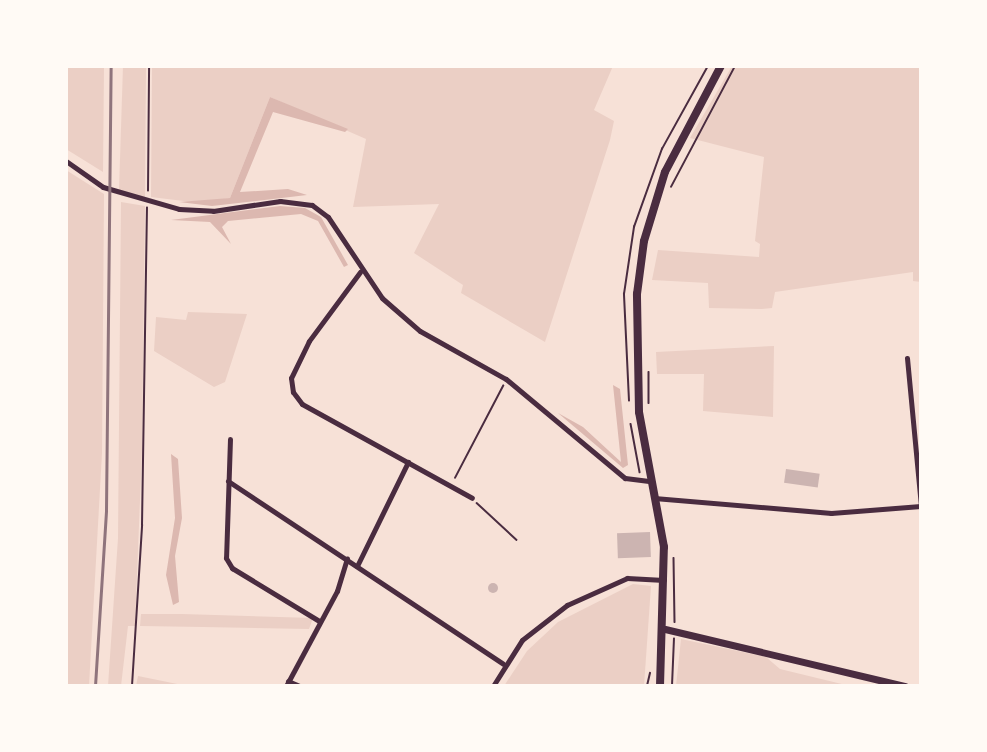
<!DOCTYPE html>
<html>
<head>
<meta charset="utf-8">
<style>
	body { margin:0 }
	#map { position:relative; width:987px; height:752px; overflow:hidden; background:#f7e1d7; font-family:"Roboto Condensed",sans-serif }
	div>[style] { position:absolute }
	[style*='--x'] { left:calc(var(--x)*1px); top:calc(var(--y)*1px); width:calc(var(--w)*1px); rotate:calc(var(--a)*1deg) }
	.green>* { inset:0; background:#ebcfc5 }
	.water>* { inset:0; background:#dcb8b0 }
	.building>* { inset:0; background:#ccb4b1; transform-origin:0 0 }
	.round { border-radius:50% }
	.path>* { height:1.5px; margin:-0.75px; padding:0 0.75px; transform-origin:0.75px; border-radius:0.75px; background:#4a2c40 }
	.minor>* { height:5px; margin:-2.5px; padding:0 2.5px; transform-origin:2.5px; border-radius:2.5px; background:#4a2c40 }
	.tertiary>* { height:7px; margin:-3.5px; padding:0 3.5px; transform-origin:3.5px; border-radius:3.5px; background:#4a2c40 }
	.primary>* { height:8px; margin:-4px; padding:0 4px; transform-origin:4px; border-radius:4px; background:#4a2c40 }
	.rail>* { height:3px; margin:-1.5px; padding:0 1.5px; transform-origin:1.5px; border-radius:1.5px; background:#8f747c }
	span { translate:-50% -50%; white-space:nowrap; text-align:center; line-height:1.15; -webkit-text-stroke:4.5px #fffaf5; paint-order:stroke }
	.frame { position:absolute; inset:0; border:68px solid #fffaf5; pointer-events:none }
</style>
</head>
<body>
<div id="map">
	<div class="green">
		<i style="clip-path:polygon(66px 66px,104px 66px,103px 172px,66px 149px)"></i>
		<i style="clip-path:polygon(123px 66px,146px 66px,145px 198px,119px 190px)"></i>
		<i style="clip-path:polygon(152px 66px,613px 66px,594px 110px,614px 121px,610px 140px,545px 342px,461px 293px,463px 285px,414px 253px,439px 204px,353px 207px,366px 139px,270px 97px,230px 198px,200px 203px,151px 197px)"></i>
		<i style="clip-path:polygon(732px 66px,921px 66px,921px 308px,921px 282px,913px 281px,913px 272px,775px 292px,772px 308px,762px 309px,709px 308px,708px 283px,652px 280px,658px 250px,759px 257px,760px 244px,755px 241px,764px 157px,690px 138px)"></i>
		<i style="clip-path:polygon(66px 170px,104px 194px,102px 453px,89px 686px,66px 686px)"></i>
		<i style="clip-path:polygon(121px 202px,145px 206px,142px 450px,135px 626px,128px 626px,121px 686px,108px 686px,118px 538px)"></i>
		<i style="clip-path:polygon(188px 312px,247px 314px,225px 382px,214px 387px,154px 351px,156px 317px,186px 320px)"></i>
		<i style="clip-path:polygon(774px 346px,773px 417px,703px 411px,704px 374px,657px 374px,656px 352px)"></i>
		<i style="clip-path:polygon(633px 584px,651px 586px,644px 686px,504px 686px,527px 651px,558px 622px)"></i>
		<i style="clip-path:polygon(141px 614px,182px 614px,313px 618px,309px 629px,203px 627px,140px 626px)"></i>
		<i style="clip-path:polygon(681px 639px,766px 657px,780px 669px,850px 686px,676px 686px)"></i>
		<i style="clip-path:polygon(138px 676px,187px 686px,136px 686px)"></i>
	</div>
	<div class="water">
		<i style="clip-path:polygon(270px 97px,348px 129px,345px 132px,273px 112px,240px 192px,288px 189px,307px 195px,212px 206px,179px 202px,230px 198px)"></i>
		<i style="clip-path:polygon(280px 206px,305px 208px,321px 217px,348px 265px,344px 267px,318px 221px,301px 214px,228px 221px,222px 227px,231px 244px,210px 222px,171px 220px)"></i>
		<i style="clip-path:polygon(613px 385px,620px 389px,628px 465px,623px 468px,558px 413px,583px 427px,621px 462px)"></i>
		<i style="clip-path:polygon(171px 454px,178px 459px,182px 518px,175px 556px,179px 602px,173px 605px,166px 575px,175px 518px)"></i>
	</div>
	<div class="building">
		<i style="left:786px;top:469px;width:34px;height:14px;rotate:8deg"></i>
		<i style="left:650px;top:532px;width:25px;height:33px;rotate:88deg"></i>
		<i class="round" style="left:488px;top:583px;width:10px;height:10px"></i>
	</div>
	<div class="path">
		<i style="--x:671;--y:187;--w:137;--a:-62.1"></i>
		<i style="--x:148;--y:191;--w:125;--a:-89.5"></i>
		<i style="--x:649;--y:372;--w:31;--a:90"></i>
		<i style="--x:629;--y:401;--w:107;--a:-92.7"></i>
		<i style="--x:624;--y:294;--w:68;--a:-81.5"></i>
		<i style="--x:634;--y:227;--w:83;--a:-70.3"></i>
		<i style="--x:662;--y:149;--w:95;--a:-61"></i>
		<i style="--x:631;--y:424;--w:49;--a:79.4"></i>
		<i style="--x:455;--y:478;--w:104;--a:-62.4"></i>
		<i style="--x:477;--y:503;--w:54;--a:42.8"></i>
		<i style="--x:674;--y:558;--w:64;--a:89.1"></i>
		<i style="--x:132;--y:686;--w:161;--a:-86.4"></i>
		<i style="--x:142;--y:525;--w:317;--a:-89.1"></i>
		<i style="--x:647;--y:686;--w:13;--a:-77"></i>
		<i style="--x:672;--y:686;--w:47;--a:-87.6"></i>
	</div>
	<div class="minor">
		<i style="--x:66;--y:161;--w:45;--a:35.1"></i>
		<i style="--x:103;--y:187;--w:79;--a:16.1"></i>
		<i style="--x:179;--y:209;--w:34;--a:3"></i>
		<i style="--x:213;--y:211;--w:68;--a:-8.5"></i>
		<i style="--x:280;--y:201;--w:32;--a:7"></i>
		<i style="--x:312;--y:205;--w:20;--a:37"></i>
		<i style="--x:328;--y:217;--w:97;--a:56.3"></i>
		<i style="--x:382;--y:298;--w:50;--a:41"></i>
		<i style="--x:420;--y:331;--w:98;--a:29.2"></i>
		<i style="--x:506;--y:379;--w:155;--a:39.8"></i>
		<i style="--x:625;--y:478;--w:26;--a:7"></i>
		<i style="--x:360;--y:272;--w:86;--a:126.5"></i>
		<i style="--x:309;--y:341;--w:41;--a:115.9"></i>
		<i style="--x:291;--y:378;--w:14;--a:82"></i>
		<i style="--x:293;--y:392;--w:15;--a:53"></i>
		<i style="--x:302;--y:404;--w:194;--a:28.9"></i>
		<i style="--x:907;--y:358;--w:149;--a:84.6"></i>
		<i style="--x:230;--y:439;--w:119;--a:91.9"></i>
		<i style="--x:226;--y:558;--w:12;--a:59"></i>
		<i style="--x:232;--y:568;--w:102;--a:31.3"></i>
		<i style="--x:228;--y:481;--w:330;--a:33.6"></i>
		<i style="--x:654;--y:498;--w:178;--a:4.8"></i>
		<i style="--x:831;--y:513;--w:90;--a:-4.4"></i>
		<i style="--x:357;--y:566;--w:116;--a:-63.9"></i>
		<i style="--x:288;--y:681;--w:12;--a:24"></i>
		<i style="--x:286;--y:686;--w:108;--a:-61.8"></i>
		<i style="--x:337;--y:591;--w:34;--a:-73"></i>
		<i style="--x:493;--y:686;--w:54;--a:-57.8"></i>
		<i style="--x:522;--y:640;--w:57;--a:-37.9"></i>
		<i style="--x:567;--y:605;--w:66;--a:-24.2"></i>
		<i style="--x:627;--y:578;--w:37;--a:3"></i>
	</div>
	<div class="tertiary">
		<i style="--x:665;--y:629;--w:247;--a:13.4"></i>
	</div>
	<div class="primary">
		<i style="--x:660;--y:686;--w:139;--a:-88.4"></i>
		<i style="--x:664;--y:547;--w:137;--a:-100.5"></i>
		<i style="--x:639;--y:412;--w:118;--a:-91"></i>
		<i style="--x:637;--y:294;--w:53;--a:-82.5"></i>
		<i style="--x:644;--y:241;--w:72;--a:-73.1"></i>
		<i style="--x:665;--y:172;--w:120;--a:-62.2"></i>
	</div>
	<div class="rail">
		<i style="--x:95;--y:686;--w:176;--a:-86.4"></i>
		<i style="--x:106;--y:510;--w:444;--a:-89.4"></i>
	</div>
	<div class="frame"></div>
</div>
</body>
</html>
